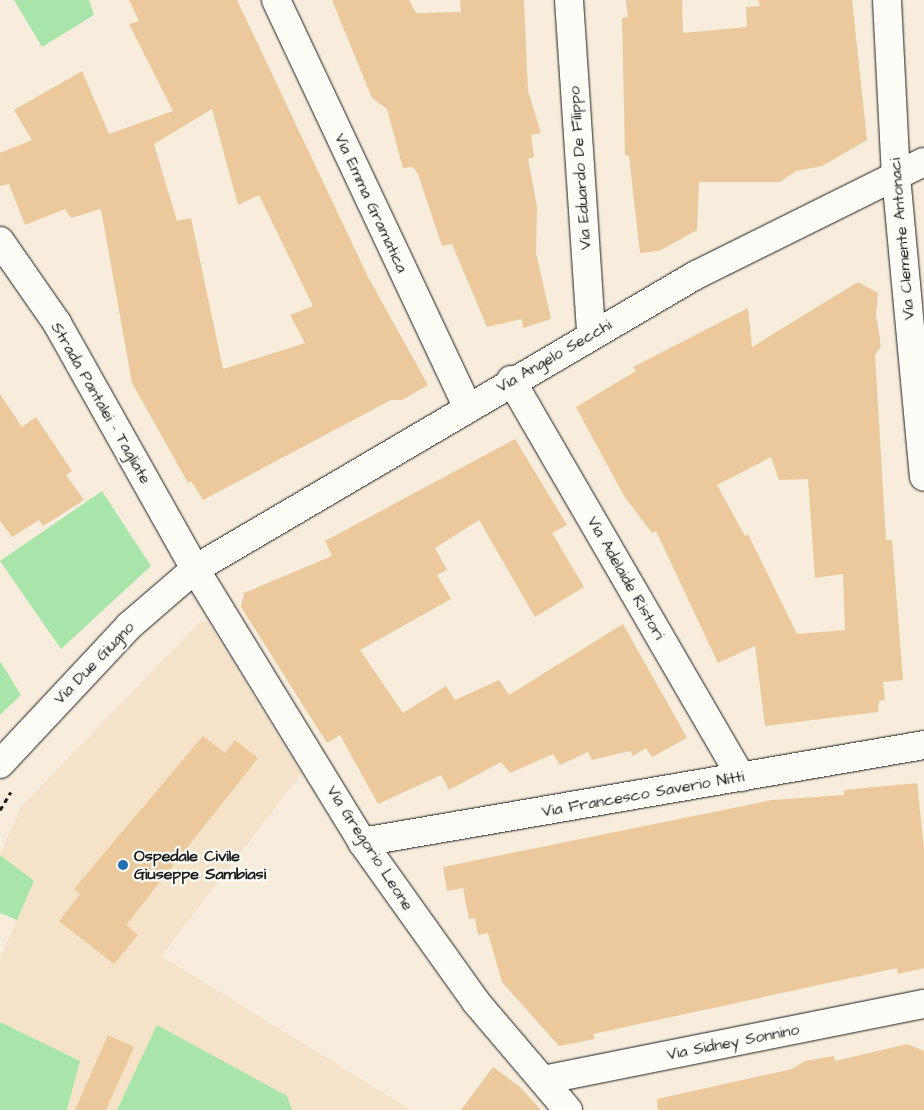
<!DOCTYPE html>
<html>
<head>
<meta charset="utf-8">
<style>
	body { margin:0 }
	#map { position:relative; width:924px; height:1110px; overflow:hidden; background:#f8eddc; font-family:"Architects Daughter",sans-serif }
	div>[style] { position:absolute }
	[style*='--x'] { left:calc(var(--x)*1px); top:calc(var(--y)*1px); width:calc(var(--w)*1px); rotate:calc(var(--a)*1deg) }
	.built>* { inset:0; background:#f4e2c9 }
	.green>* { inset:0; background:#a9e5ab }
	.building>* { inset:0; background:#ebc99d }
	.path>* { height:3px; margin-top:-1.5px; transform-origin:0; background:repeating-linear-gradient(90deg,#1c1c1c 0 5px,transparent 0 9px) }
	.roads { filter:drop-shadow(0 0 1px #1c1c1c) drop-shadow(0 0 1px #1c1c1c) }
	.minor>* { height:28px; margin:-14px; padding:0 14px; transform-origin:14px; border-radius:14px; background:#fdfcf7 }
	.tertiary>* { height:28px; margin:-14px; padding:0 14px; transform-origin:14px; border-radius:14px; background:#fdfcf7 }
	.dots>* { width:14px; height:14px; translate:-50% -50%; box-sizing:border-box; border:2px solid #fdfcf7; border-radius:50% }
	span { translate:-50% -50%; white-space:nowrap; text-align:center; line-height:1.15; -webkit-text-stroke:4.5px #fdfcf7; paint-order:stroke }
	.street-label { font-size:16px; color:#1c1c1c }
	.poi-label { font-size:16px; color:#1c1c1c; font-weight:700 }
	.left { translate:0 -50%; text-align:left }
</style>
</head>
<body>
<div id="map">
	<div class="built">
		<i style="clip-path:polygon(201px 621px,208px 622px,301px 774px,161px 956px,411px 1110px,67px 1110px,80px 1061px,0 1022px,0 958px,34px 882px,0 855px,21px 807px)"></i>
	</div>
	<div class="green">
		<i style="clip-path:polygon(14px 0,89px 0,94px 15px,42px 47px)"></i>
		<i style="clip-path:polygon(102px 491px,151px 566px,61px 649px,0 561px)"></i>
		<i style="clip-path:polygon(0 661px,21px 695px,0 715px)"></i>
		<i style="clip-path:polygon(0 855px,34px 881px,17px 920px,0 913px)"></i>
		<i style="clip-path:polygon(0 1022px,80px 1061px,67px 1110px,0 1110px)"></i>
		<i style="clip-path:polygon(157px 1025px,287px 1096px,292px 1110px,117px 1110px)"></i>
	</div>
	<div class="building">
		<i style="clip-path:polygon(evenodd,129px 0,237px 0,368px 277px,428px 385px,402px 400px,391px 400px,203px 500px,191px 481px,188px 483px,132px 383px,101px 209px,71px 218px,65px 209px,25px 225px,9px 184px,0 186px,0 153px,32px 140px,14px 110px,82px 71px,109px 134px,173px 111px,129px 24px,139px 21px,129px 0,212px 109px,238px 205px,259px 195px,313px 306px,290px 315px,305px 343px,223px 369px,191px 218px,177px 221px,154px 144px,212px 109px)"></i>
		<i style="clip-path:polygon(332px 0,409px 0,416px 13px,461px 12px,460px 0,524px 0,528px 91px,541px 133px,531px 135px,534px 157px,528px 159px,537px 207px,536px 253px,551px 319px,523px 328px,522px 319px,487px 327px,452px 244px,442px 246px,418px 174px,413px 167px,403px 168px,387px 109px,372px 98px)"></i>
		<i style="clip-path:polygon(626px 0,682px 0,683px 33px,747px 27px,746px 7px,760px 6px,758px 0,852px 0,867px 140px,822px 166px,796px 171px,780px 182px,699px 182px,697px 230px,659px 251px,640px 253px,629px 156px,625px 155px,622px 18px,628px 17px)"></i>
		<i style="clip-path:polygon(evenodd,858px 282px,878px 293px,876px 315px,881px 346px,875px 355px,886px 540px,892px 540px,903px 680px,883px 682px,885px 700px,879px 701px,878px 712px,765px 726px,755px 646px,718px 663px,656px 531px,652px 533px,624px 496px,576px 407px,636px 371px,633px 367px,748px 308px,752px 347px,858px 282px,771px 457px,779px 480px,808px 479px,815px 578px,843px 574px,845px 630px,797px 634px,748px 534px,745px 536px,717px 485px,771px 457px)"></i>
		<i style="clip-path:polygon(0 394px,22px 427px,36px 417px,72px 471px,66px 475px,84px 500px,43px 526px,39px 520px,12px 537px,0 521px)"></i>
		<i style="clip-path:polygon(515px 439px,567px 525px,552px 533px,584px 587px,535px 617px,479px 520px,435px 548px,447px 570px,437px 575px,451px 599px,360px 650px,403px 713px,446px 686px,455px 700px,499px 680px,509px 695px,623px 624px,687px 738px,652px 757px,646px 748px,633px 756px,630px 751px,592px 760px,588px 752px,560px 765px,553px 754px,510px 773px,501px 762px,449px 790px,441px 775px,378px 804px,340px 735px,327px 743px,306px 710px,241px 607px,244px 593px,332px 556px,325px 541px)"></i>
		<i style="clip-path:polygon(203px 736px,225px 753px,235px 740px,258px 758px,126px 925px,138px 935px,114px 964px,59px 921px,80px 894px,74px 889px)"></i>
		<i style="clip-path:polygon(917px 783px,924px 848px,924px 968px,898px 974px,897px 968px,593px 1034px,595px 1039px,559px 1046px,502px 982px,488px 933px,478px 935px,475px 918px,469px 919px,463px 888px,447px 891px,443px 867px,772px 800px,844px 795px,844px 790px)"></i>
		<i style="clip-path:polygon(108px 1035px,134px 1047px,106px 1110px,75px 1110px)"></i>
		<i style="clip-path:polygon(907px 1044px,924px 1051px,924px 1110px,658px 1110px,657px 1099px,792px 1069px,805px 1061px,834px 1056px,835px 1061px)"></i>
		<i style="clip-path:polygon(493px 1067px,520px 1087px,541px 1110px,461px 1110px)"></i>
	</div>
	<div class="path">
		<i style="--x:0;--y:810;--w:21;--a:-59"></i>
	</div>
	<div class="roads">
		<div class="minor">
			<i style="--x:276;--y:0;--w:449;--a:64.8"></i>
			<i style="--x:569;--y:0;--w:336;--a:86.2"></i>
			<i style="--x:887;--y:0;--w:176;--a:87.1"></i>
			<i style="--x:896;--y:176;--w:302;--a:84.7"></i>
			<i style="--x:0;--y:241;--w:100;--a:55.2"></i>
			<i style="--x:57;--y:323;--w:282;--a:60.7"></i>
			<i style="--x:195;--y:569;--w:320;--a:58.5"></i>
			<i style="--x:362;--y:842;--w:196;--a:54.5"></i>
			<i style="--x:476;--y:1002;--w:142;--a:49.6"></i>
			<i style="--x:511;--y:380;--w:459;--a:59.9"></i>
			<i style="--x:362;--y:842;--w:570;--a:-9.79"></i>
			<i style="--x:543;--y:1080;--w:389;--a:-11.3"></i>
		</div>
		<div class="tertiary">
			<i style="--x:0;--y:764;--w:189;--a:-46.9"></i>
			<i style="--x:129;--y:626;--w:87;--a:-40.8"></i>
			<i style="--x:195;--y:569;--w:581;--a:-30.41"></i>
			<i style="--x:696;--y:275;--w:254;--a:-26.4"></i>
		</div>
	</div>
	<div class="dots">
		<i style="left:123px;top:865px;background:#1f6fb2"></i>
	</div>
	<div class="street-label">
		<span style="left:580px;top:168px;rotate:-94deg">Via Eduardo De Filippo</span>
		<span style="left:371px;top:203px;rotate:65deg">Via Emma Gramatica</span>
		<span style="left:902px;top:239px;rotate:-95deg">Via Clemente Antonaci</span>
		<span style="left:554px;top:356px;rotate:-30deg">Via Angelo Secchi</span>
		<span style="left:101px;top:403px;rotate:60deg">Strada Pantalei - Tagliate</span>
		<span style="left:626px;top:578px;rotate:60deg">Via Adelaide Ristori</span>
		<span style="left:94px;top:663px;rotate:-46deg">Via Due Giugno</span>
		<span style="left:643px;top:794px;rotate:-10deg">Via Francesco Saverio Nitti</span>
		<span style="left:370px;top:848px;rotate:57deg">Via Gregorio Leone</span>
		<span style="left:733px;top:1042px;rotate:-11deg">Via Sidney Sonnino</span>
	</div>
	<div class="poi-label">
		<span class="left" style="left:134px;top:865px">Ospedale Civile<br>Giuseppe Sambiasi</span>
	</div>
</div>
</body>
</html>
